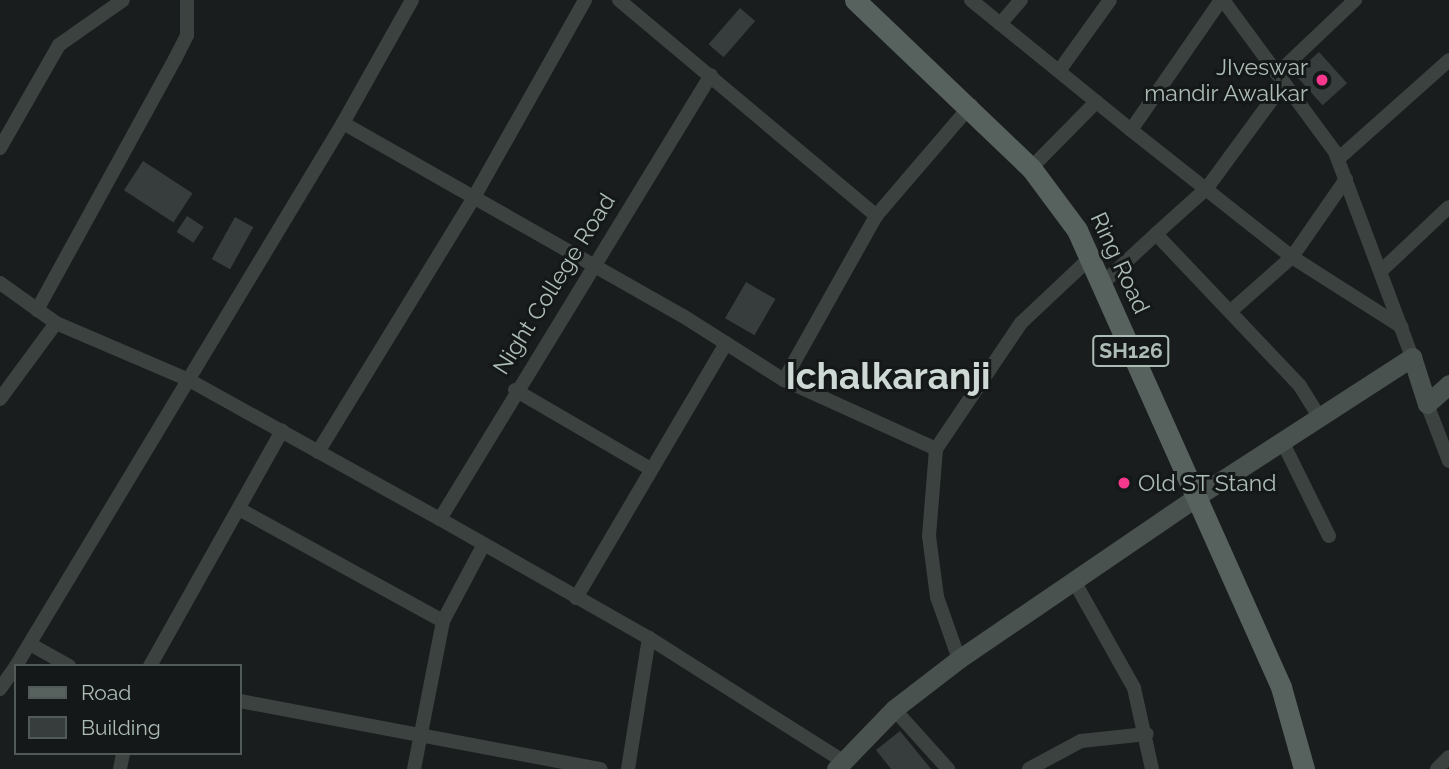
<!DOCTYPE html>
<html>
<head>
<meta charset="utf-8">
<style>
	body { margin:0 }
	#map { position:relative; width:1449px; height:769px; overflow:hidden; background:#1a1d1d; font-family:Raleway,sans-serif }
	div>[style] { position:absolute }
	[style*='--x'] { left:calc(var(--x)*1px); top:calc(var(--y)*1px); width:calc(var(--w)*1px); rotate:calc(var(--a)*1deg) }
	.building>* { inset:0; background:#373c3c; transform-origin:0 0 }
	.street>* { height:14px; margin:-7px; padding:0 7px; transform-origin:7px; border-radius:7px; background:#3b4240 }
	.secondary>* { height:19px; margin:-9.5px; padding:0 9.5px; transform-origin:9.5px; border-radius:9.5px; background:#49524f }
	.primary>* { height:21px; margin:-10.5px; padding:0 10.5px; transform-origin:10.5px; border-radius:10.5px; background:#57615e }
	.dots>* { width:19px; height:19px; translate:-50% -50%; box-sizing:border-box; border:4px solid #151818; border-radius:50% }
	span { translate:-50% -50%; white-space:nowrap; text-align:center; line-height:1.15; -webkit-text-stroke:6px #151818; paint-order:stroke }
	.shield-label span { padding:2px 5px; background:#151818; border:2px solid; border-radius:5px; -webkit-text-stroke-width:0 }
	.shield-label { font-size:21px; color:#adbdb6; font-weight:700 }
	.poi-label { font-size:23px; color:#adbdb6 }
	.right { translate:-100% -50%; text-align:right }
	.left { translate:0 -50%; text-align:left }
	.street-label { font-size:23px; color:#adbdb6 }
	.town-label { font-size:37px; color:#ced8d5; font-weight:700 }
	.legend { position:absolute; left:14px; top:664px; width:228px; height:91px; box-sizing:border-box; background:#151818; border:2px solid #525a57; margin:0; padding:9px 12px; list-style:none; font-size:21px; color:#adbdb6 }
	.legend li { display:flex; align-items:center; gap:14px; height:35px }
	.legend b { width:35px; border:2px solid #525a57 }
</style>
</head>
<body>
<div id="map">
	<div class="building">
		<i style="left:740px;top:8px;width:20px;height:48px;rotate:41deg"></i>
		<i style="left:1319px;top:52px;width:42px;height:33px;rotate:48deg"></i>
		<i style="left:143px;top:161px;width:59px;height:35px;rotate:33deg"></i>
		<i style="left:187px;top:216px;width:20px;height:19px;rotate:33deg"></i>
		<i style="left:235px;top:217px;width:21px;height:48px;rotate:29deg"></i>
		<i style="left:746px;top:282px;width:34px;height:42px;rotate:30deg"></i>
		<i style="clip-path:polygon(900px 731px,931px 769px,891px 769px,876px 750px)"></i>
	</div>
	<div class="street">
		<i style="--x:619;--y:0;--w:336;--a:40"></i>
		<i style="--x:971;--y:0;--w:206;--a:39.1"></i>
		<i style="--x:1221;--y:0;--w:158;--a:124.7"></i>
		<i style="--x:1131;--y:130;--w:205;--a:38.3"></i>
		<i style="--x:1292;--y:257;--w:130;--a:32.5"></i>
		<i style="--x:1223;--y:0;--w:189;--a:53.6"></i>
		<i style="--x:1335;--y:152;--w:219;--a:69.4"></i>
		<i style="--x:1000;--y:24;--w:32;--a:-49"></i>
		<i style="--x:1059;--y:71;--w:87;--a:-54.3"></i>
		<i style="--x:1277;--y:74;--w:108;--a:-43.5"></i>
		<i style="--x:1284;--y:83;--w:130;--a:126.3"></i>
		<i style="--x:1207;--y:188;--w:69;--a:138"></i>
		<i style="--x:1156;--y:234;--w:209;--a:46.5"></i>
		<i style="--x:1300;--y:386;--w:36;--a:58"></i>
		<i style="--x:343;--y:123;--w:141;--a:-60.7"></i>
		<i style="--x:0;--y:148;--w:119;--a:-60.2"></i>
		<i style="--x:59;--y:45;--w:78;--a:-35.1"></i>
		<i style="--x:1338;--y:159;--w:149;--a:-41.7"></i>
		<i style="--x:1031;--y:168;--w:93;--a:-45.4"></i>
		<i style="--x:1381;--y:271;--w:93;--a:-43.3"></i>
		<i style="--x:0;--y:283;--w:69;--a:35.5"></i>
		<i style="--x:56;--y:323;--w:145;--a:23.2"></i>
		<i style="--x:189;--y:380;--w:287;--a:29"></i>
		<i style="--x:440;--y:519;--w:241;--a:29.7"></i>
		<i style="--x:649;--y:638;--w:230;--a:32.4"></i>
		<i style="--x:1103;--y:283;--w:72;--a:-42.8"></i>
		<i style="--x:37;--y:310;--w:286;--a:-61.2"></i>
		<i style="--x:175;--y:59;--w:27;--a:-63"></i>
		<i style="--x:187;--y:35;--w:35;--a:-90"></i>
		<i style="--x:1232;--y:310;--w:80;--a:-41.5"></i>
		<i style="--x:1292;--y:257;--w:95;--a:-55.3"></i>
		<i style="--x:784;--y:380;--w:188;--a:-60.7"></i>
		<i style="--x:876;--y:216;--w:146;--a:-49.4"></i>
		<i style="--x:515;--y:390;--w:157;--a:30.2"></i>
		<i style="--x:0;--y:399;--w:94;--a:-53.6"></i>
		<i style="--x:1427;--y:404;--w:61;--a:68.9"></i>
		<i style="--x:1282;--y:441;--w:106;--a:63.7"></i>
		<i style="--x:936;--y:449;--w:152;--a:-56"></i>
		<i style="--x:1021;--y:323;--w:95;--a:-43.3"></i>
		<i style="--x:318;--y:452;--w:297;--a:-58.5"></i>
		<i style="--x:473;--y:199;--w:228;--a:-60.6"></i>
		<i style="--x:239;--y:509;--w:233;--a:28.8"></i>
		<i style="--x:440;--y:519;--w:520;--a:-58.6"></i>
		<i style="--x:1074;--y:581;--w:123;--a:60.7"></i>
		<i style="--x:1134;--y:688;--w:83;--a:77.5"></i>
		<i style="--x:576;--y:598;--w:296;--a:-59.5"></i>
		<i style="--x:30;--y:644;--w:45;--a:29.4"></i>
		<i style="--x:16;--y:666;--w:634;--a:-58.94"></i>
		<i style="--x:343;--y:123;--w:391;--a:29.6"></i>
		<i style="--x:683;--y:316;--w:120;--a:32.4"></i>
		<i style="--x:784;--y:380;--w:167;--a:24.4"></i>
		<i style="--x:936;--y:449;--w:87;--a:94.6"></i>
		<i style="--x:929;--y:536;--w:62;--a:82.5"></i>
		<i style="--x:937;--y:597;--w:66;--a:70.5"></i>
		<i style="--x:150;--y:666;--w:270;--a:-60.7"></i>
		<i style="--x:0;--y:689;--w:28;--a:-55"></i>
		<i style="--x:240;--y:701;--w:367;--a:10.7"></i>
		<i style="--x:894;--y:709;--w:81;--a:48"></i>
		<i style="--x:120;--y:769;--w:16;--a:-79"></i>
		<i style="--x:414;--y:769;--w:151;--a:-78.9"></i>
		<i style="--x:443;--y:621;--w:87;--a:-62"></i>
		<i style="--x:628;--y:769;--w:133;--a:-80.9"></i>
		<i style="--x:1029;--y:769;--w:59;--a:-28.3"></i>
		<i style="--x:1081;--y:741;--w:66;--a:-6.1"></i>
		<i style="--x:1437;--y:769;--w:17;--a:-45"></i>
	</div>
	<div class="secondary">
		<i style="--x:836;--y:769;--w:83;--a:-46"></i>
		<i style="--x:894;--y:709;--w:82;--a:-37.6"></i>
		<i style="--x:959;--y:659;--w:291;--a:-34.3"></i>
		<i style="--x:1199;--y:495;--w:254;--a:-32.9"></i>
		<i style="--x:1412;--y:357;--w:49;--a:72.3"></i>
		<i style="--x:1427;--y:404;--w:30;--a:-42"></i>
	</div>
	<div class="primary">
		<i style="--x:855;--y:0;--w:243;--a:43.7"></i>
		<i style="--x:1031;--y:168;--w:77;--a:53.4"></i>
		<i style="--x:1077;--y:230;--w:500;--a:65.94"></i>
		<i style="--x:1281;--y:687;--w:85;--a:74.3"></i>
	</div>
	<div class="dots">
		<i style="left:1322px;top:80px;background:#f7388c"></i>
		<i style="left:1124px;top:483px;background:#f7388c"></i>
	</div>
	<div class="shield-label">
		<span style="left:1131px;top:351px">SH126</span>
	</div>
	<div class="poi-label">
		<span class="right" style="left:1308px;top:80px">JIveswar<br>mandir Awalkar</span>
		<span class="left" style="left:1138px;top:483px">Old ST Stand</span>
	</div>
	<div class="street-label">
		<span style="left:1120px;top:263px;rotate:65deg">Ring Road</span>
		<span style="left:554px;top:284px;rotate:-58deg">Night College Road</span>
	</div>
	<div class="town-label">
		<span style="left:888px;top:376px">Ichalkaranji</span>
	</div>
	<ul class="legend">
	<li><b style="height:9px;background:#57615e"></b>Road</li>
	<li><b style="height:19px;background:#373c3c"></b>Building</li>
	</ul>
</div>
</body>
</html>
